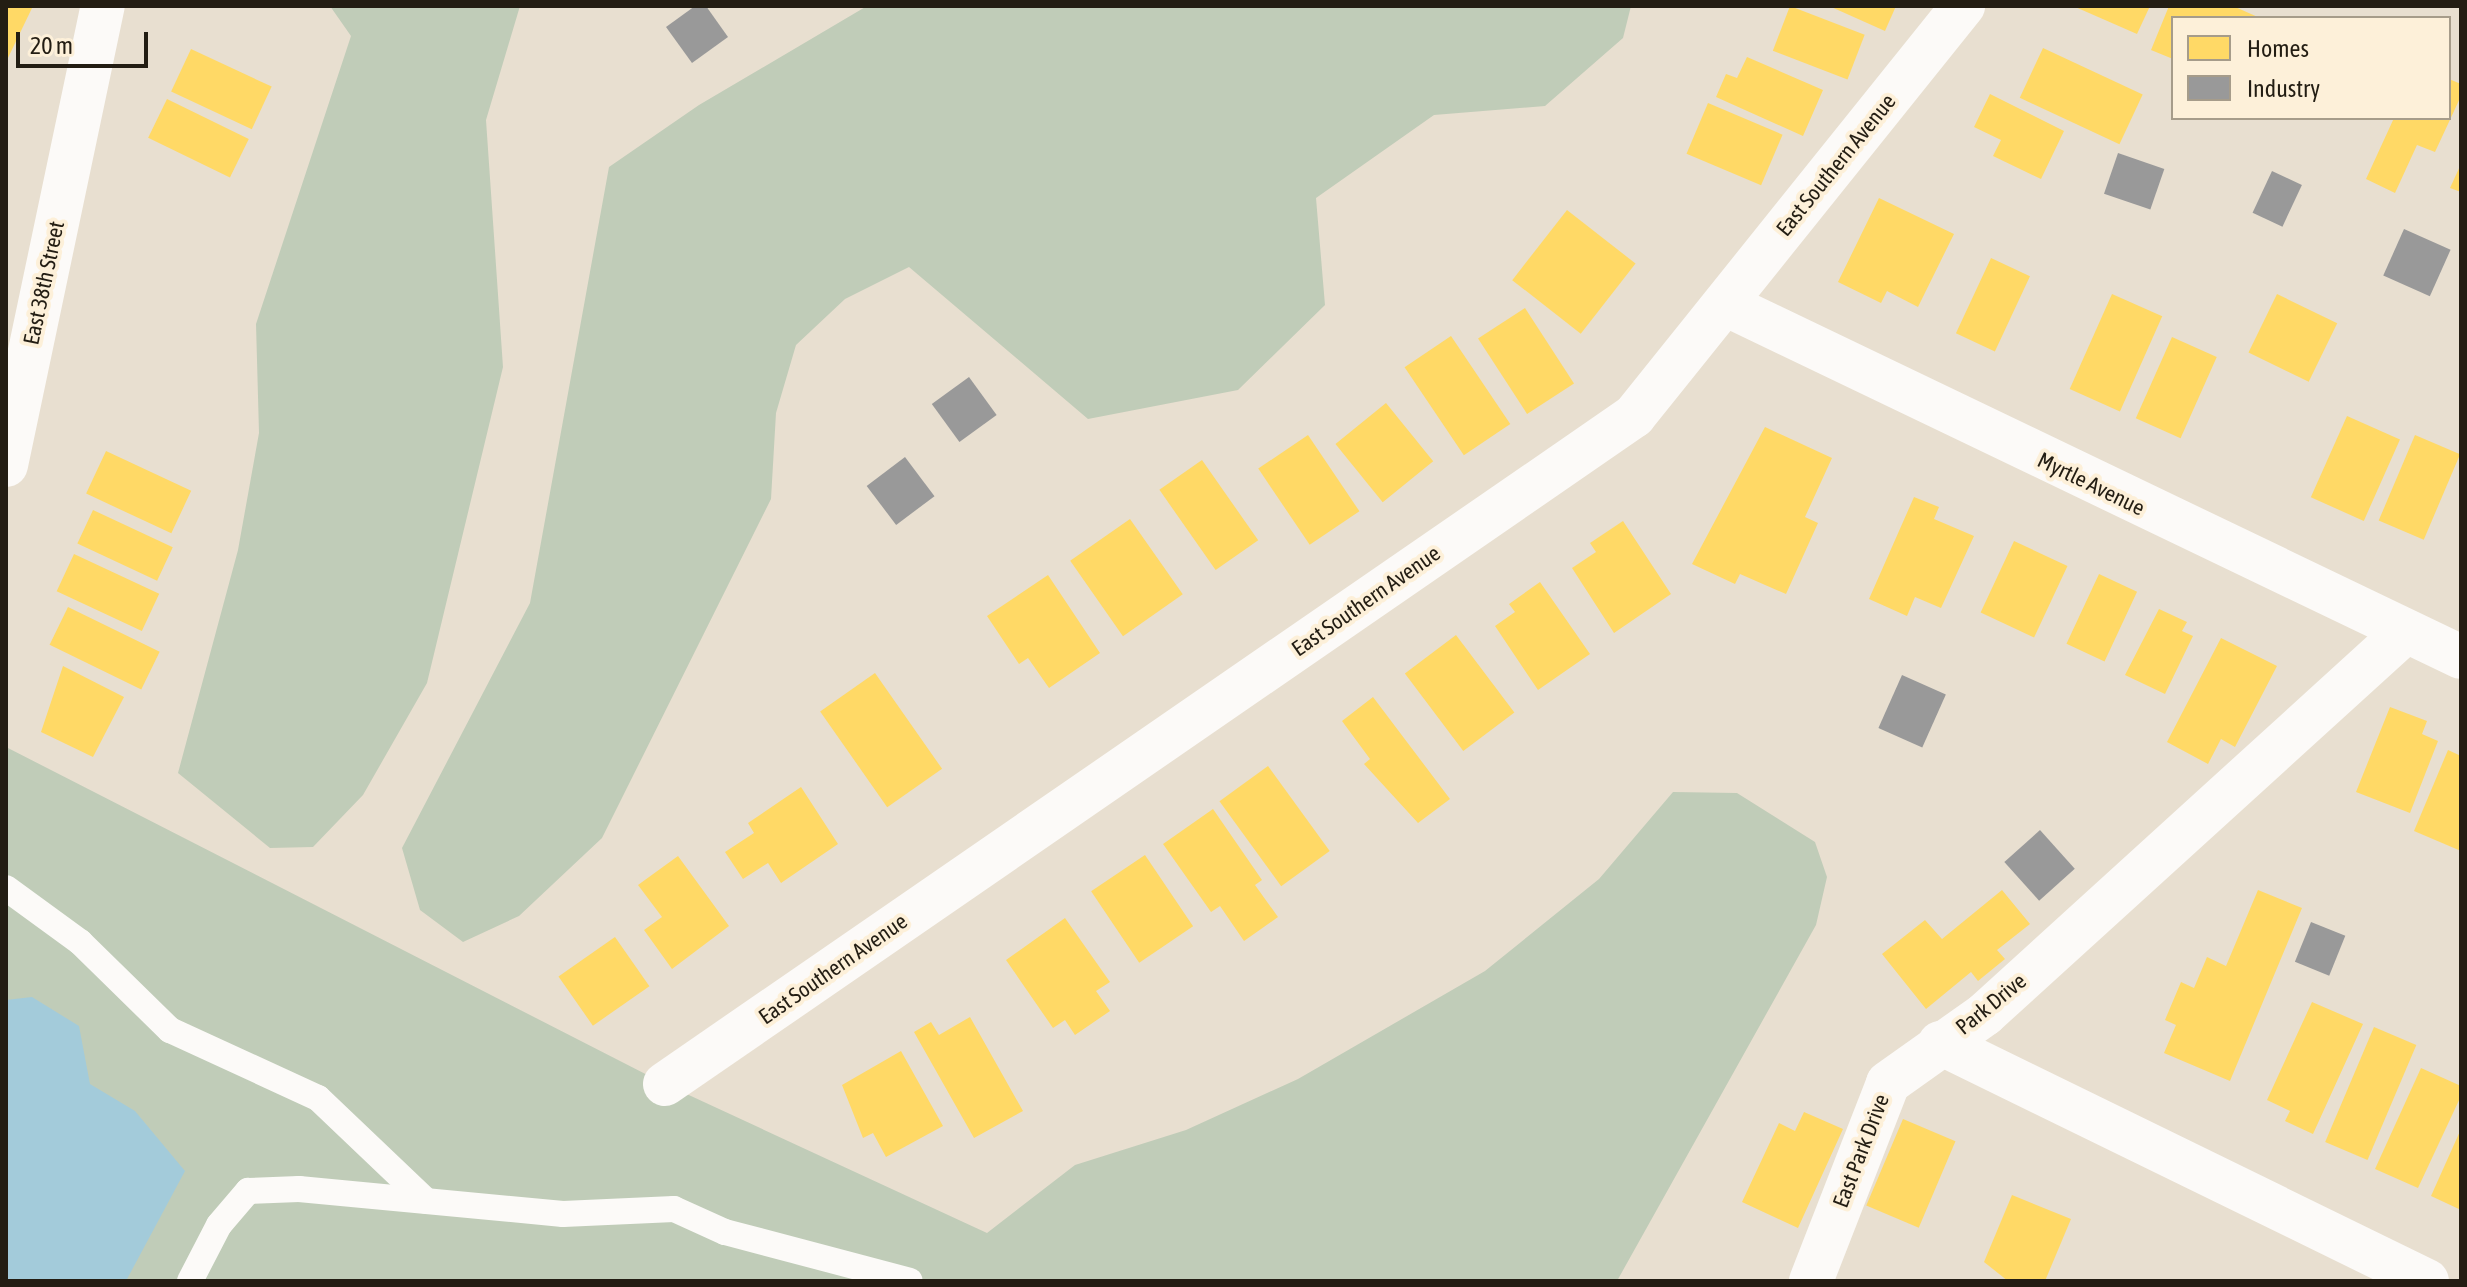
<!DOCTYPE html>
<html>
<head>
<meta charset="utf-8">
<style>
	body { margin:0 }
	#map { position:relative; width:2467px; height:1287px; overflow:hidden; background:#e8dfd0; font-family:"Asap Condensed",sans-serif }
	div>[style] { position:absolute }
	[style*='--x'] { left:calc(var(--x)*1px); top:calc(var(--y)*1px); width:calc(var(--w)*1px); rotate:calc(var(--a)*1deg) }
	.green>* { inset:0; background:#c0ccb8 }
	.water>* { inset:0; background:#a3cbda }
	.homes>* { inset:0; background:#ffd966; transform-origin:0 0 }
	.industry>* { inset:0; background:#999; transform-origin:0 0 }
	.lane>* { height:26px; margin:-13px; padding:0 13px; transform-origin:13px; border-radius:13px; background:#fcfaf8 }
	.street>* { height:44px; margin:-22px; padding:0 22px; transform-origin:22px; border-radius:22px; background:#fcfaf8 }
	span { translate:-50% -50%; white-space:nowrap; text-align:center; line-height:1.15; -webkit-text-stroke:8px #fdf0d9; paint-order:stroke }
	.street-label { font-size:22px; color:#231d13 }
	.frame { position:absolute; inset:0; border:8px solid #231d13; pointer-events:none }
	.legend { position:absolute; left:2171px; top:16px; width:280px; height:104px; box-sizing:border-box; background:#fdf0d9; border:2px solid #a69c8a; margin:0; padding:10px 14px; list-style:none; font-size:24px; color:#231d13 }
	.legend li { display:flex; align-items:center; gap:16px; height:40px }
	.legend b { width:40px; border:2px solid #a69c8a }
	.scale { position:absolute; left:16px; top:32px; width:132px; height:36px; box-sizing:border-box; border:4px solid #231d13; border-top:0; padding-left:10px; font-size:24px; line-height:28px; white-space:nowrap; color:#231d13; -webkit-text-stroke:6px #fdf0d9; paint-order:stroke }
</style>
</head>
<body>
<div id="map">
	<div class="green">
		<i style="clip-path:polygon(330px 6px,520px 6px,486px 120px,503px 367px,427px 683px,363px 795px,313px 847px,270px 848px,178px 773px,238px 550px,259px 433px,256px 324px,351px 36px)"></i>
		<i style="clip-path:polygon(867px 6px,1631px 6px,1623px 38px,1545px 106px,1434px 115px,1316px 198px,1325px 305px,1238px 390px,1088px 419px,909px 267px,845px 299px,796px 345px,776px 413px,771px 499px,602px 838px,519px 916px,463px 942px,420px 910px,402px 848px,530px 603px,609px 167px,699px 105px)"></i>
		<i style="clip-path:polygon(6px 747px,665px 1084px,987px 1233px,1075px 1165px,1186px 1130px,1298px 1079px,1485px 971px,1599px 879px,1673px 792px,1737px 793px,1815px 842px,1827px 877px,1816px 925px,1617px 1281px,6px 1281px)"></i>
	</div>
	<div class="water">
		<i style="clip-path:polygon(32px 997px,79px 1026px,90px 1084px,135px 1111px,185px 1171px,126px 1281px,6px 1281px,6px 1000px)"></i>
	</div>
	<div class="homes">
		<i style="clip-path:polygon(6px 6px,33px 6px,6px 62px)"></i>
		<i style="left:1790px;top:6px;width:80px;height:48px;rotate:21deg"></i>
		<i style="clip-path:polygon(1829px 6px,1896px 6px,1885px 31px)"></i>
		<i style="clip-path:polygon(2073px 6px,2150px 6px,2137px 34px)"></i>
		<i style="clip-path:polygon(2169px 6px,2233px 6px,2260px 18px,2173px 18px,2173px 59px,2151px 50px)"></i>
		<i style="left:2043px;top:48px;width:110px;height:55px;rotate:25deg"></i>
		<i style="left:191px;top:49px;width:89px;height:47px;rotate:25deg"></i>
		<i style="clip-path:polygon(1747px 57px,1823px 90px,1803px 136px,1716px 97px,1726px 74px,1737px 78px)"></i>
		<i style="clip-path:polygon(2449px 79px,2461px 84px,2461px 96px,2435px 152px,2417px 145px,2395px 193px,2366px 179px,2394px 118px,2449px 118px)"></i>
		<i style="clip-path:polygon(1990px 94px,2064px 131px,2041px 179px,1993px 156px,2001px 140px,1974px 127px)"></i>
		<i style="left:167px;top:99px;width:91px;height:43px;rotate:26deg"></i>
		<i style="left:1708px;top:103px;width:81px;height:55px;rotate:23deg"></i>
		<i style="clip-path:polygon(2461px 164px,2461px 192px,2450px 188px)"></i>
		<i style="clip-path:polygon(1879px 198px,1954px 234px,1918px 307px,1887px 291px,1881px 303px,1838px 282px)"></i>
		<i style="left:1567px;top:210px;width:87px;height:89px;rotate:38deg"></i>
		<i style="left:1991px;top:258px;width:43px;height:83px;rotate:25deg"></i>
		<i style="left:2112px;top:294px;width:55px;height:104px;rotate:24deg"></i>
		<i style="left:2277px;top:294px;width:67px;height:65px;rotate:26deg"></i>
		<i style="left:1525px;top:308px;width:90px;height:56px;rotate:57deg"></i>
		<i style="left:1451px;top:336px;width:106px;height:56px;rotate:56deg"></i>
		<i style="left:2172px;top:337px;width:49px;height:89px;rotate:24deg"></i>
		<i style="left:1386px;top:403px;width:75px;height:65px;rotate:51deg"></i>
		<i style="left:2347px;top:416px;width:58px;height:89px;rotate:24deg"></i>
		<i style="clip-path:polygon(1765px 427px,1832px 458px,1805px 517px,1818px 523px,1786px 594px,1740px 574px,1735px 584px,1692px 564px)"></i>
		<i style="left:1308px;top:435px;width:92px;height:60px;rotate:56deg"></i>
		<i style="left:2415px;top:435px;width:49px;height:93px;rotate:23deg"></i>
		<i style="left:106px;top:451px;width:94px;height:47px;rotate:25deg"></i>
		<i style="left:1202px;top:460px;width:98px;height:52px;rotate:55deg"></i>
		<i style="clip-path:polygon(1914px 497px,1939px 507px,1934px 519px,1974px 536px,1941px 608px,1915px 597px,1907px 616px,1869px 599px)"></i>
		<i style="left:93px;top:510px;width:88px;height:37px;rotate:25deg"></i>
		<i style="left:1130px;top:519px;width:92px;height:73px;rotate:55deg"></i>
		<i style="clip-path:polygon(1623px 521px,1671px 594px,1614px 633px,1572px 568px,1596px 552px,1590px 543px)"></i>
		<i style="left:2014px;top:541px;width:59px;height:79px;rotate:25deg"></i>
		<i style="left:74px;top:554px;width:94px;height:41px;rotate:25deg"></i>
		<i style="left:2099px;top:574px;width:42px;height:77px;rotate:25deg"></i>
		<i style="clip-path:polygon(1048px 575px,1100px 653px,1049px 688px,1028px 658px,1019px 664px,987px 616px)"></i>
		<i style="clip-path:polygon(1540px 582px,1590px 654px,1538px 690px,1495px 626px,1515px 612px,1509px 604px)"></i>
		<i style="left:68px;top:607px;width:102px;height:42px;rotate:26deg"></i>
		<i style="clip-path:polygon(2159px 609px,2187px 622px,2182px 631px,2193px 636px,2165px 694px,2125px 675px)"></i>
		<i style="left:1456px;top:635px;width:97px;height:64px;rotate:53deg"></i>
		<i style="clip-path:polygon(2221px 638px,2277px 666px,2235px 747px,2221px 739px,2208px 764px,2167px 742px)"></i>
		<i style="clip-path:polygon(63px 666px,124px 697px,93px 757px,41px 732px)"></i>
		<i style="left:875px;top:673px;width:117px;height:67px;rotate:55deg"></i>
		<i style="clip-path:polygon(1373px 697px,1450px 799px,1418px 823px,1364px 764px,1370px 759px,1342px 721px)"></i>
		<i style="clip-path:polygon(2390px 707px,2427px 721px,2422px 734px,2438px 741px,2410px 813px,2356px 792px)"></i>
		<i style="clip-path:polygon(2448px 750px,2461px 756px,2461px 851px,2414px 831px)"></i>
		<i style="left:1268px;top:766px;width:105px;height:60px;rotate:54deg"></i>
		<i style="clip-path:polygon(801px 787px,838px 844px,781px 883px,768px 863px,743px 879px,725px 852px,754px 833px,748px 823px)"></i>
		<i style="clip-path:polygon(1213px 809px,1262px 880px,1255px 885px,1278px 917px,1244px 941px,1220px 906px,1211px 912px,1163px 844px)"></i>
		<i style="left:1145px;top:855px;width:86px;height:65px;rotate:56deg"></i>
		<i style="clip-path:polygon(678px 856px,729px 926px,672px 969px,644px 930px,662px 917px,638px 885px)"></i>
		<i style="clip-path:polygon(2002px 890px,2030px 924px,1997px 950px,2005px 959px,1978px 981px,1971px 972px,1926px 1009px,1882px 954px,1925px 920px,1942px 939px)"></i>
		<i style="clip-path:polygon(2258px 890px,2302px 908px,2230px 1081px,2164px 1053px,2176px 1025px,2165px 1020px,2181px 982px,2194px 988px,2207px 957px,2226px 966px)"></i>
		<i style="clip-path:polygon(1065px 918px,1110px 982px,1096px 991px,1110px 1011px,1075px 1035px,1065px 1020px,1053px 1028px,1006px 960px)"></i>
		<i style="left:615px;top:937px;width:60px;height:69px;rotate:55deg"></i>
		<i style="clip-path:polygon(2312px 1002px,2363px 1024px,2313px 1134px,2285px 1121px,2290px 1111px,2267px 1100px)"></i>
		<i style="clip-path:polygon(970px 1017px,1023px 1111px,974px 1138px,914px 1032px,931px 1022px,939px 1035px)"></i>
		<i style="left:2374px;top:1027px;width:46px;height:125px;rotate:23deg"></i>
		<i style="clip-path:polygon(901px 1051px,943px 1126px,886px 1157px,873px 1133px,863px 1138px,842px 1085px)"></i>
		<i style="clip-path:polygon(2421px 1068px,2461px 1086px,2461px 1096px,2418px 1188px,2375px 1169px)"></i>
		<i style="clip-path:polygon(1804px 1112px,1843px 1129px,1798px 1228px,1742px 1202px,1779px 1123px,1795px 1131px)"></i>
		<i style="left:1903px;top:1119px;width:57px;height:94px;rotate:23deg"></i>
		<i style="clip-path:polygon(2461px 1129px,2461px 1210px,2431px 1196px)"></i>
		<i style="clip-path:polygon(2012px 1195px,2071px 1219px,2045px 1281px,2008px 1281px,1984px 1262px)"></i>
	</div>
	<div class="industry">
		<i style="clip-path:polygon(695px 6px,706px 6px,728px 37px,692px 63px,666px 27px)"></i>
		<i style="left:2118px;top:153px;width:49px;height:43px;rotate:19deg"></i>
		<i style="left:2272px;top:171px;width:33px;height:46px;rotate:25deg"></i>
		<i style="left:2404px;top:229px;width:51px;height:51px;rotate:24deg"></i>
		<i style="left:969px;top:377px;width:47px;height:46px;rotate:54deg"></i>
		<i style="left:905px;top:457px;width:49px;height:48px;rotate:53deg"></i>
		<i style="left:1902px;top:675px;width:48px;height:58px;rotate:24deg"></i>
		<i style="left:2040px;top:830px;width:52px;height:48px;rotate:48deg"></i>
		<i style="left:2311px;top:922px;width:37px;height:43px;rotate:22deg"></i>
	</div>
	<div class="lane">
		<i style="--x:6;--y:888;--w:92;--a:36.1"></i>
		<i style="--x:80;--y:942;--w:126;--a:44.4"></i>
		<i style="--x:170;--y:1030;--w:163;--a:24.7"></i>
		<i style="--x:318;--y:1098;--w:149;--a:43.6"></i>
		<i style="--x:190;--y:1281;--w:63;--a:-62.6"></i>
		<i style="--x:219;--y:1225;--w:45;--a:-49.5"></i>
		<i style="--x:248;--y:1191;--w:51;--a:-2.2"></i>
		<i style="--x:299;--y:1189;--w:265;--a:5.4"></i>
		<i style="--x:563;--y:1214;--w:111;--a:-2.6"></i>
		<i style="--x:674;--y:1209;--w:56;--a:24.3"></i>
		<i style="--x:725;--y:1232;--w:191;--a:14.8"></i>
	</div>
	<div class="street">
		<i style="--x:1725;--y:304;--w:816;--a:25.62"></i>
		<i style="--x:6;--y:465;--w:469;--a:-78.1"></i>
		<i style="--x:1940;--y:1043;--w:542;--a:26.05"></i>
		<i style="--x:665;--y:1084;--w:1177;--a:-34.58"></i>
		<i style="--x:1634;--y:416;--w:526;--a:-51.26"></i>
		<i style="--x:1811;--y:1281;--w:212;--a:-68.7"></i>
		<i style="--x:1888;--y:1083;--w:119;--a:-35.4"></i>
		<i style="--x:1985;--y:1014;--w:569;--a:-42.29"></i>
	</div>
	<div class="street-label">
		<span style="left:1836px;top:165px;rotate:-51deg">East Southern Avenue</span>
		<span style="left:44px;top:283px;rotate:-78deg">East 38th Street</span>
		<span style="left:2091px;top:484px;rotate:26deg">Myrtle Avenue</span>
		<span style="left:1366px;top:601px;rotate:-35deg">East Southern Avenue</span>
		<span style="left:833px;top:969px;rotate:-35deg">East Southern Avenue</span>
		<span style="left:1991px;top:1004px;rotate:-39deg">Park Drive</span>
		<span style="left:1861px;top:1151px;rotate:-69deg">East Park Drive</span>
	</div>
	<div class="frame"></div>
	<ul class="legend">
	<li><b style="height:22px;background:#ffd966"></b>Homes</li>
	<li><b style="height:22px;background:#999"></b>Industry</li>
	</ul>
	<div class="scale">20 m</div>
</div>
</body>
</html>
